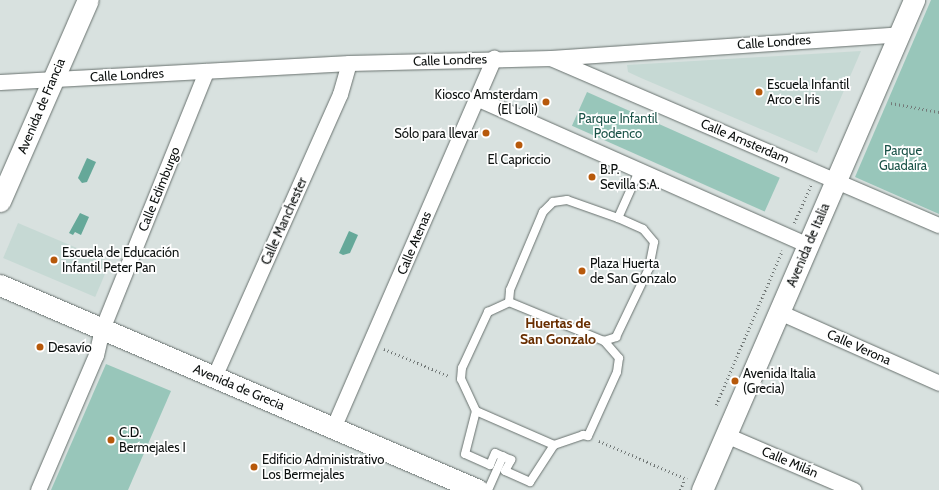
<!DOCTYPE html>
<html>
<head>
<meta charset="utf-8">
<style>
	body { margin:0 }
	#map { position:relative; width:939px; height:490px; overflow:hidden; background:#d8e1df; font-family:Cabin,sans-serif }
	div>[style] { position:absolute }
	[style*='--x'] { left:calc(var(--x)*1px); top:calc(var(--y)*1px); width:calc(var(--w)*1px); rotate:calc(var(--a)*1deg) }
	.built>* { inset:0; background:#c6d9d4; transform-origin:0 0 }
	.green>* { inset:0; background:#98c6ba; transform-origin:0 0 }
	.water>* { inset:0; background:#65a899 }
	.path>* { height:2.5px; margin-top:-1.25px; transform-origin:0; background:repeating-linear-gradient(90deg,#737978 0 1px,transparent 0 4px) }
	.roads { filter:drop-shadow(0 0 1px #68716e) drop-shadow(0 0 1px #68716e) }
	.lane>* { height:8px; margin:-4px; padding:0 4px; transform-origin:4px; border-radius:4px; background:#fff }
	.street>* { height:15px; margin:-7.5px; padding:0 7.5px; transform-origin:7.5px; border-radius:7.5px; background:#fff }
	.secondary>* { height:21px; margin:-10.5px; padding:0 10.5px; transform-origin:10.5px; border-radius:10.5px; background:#fff }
	.dots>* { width:11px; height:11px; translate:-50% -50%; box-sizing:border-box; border:2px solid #fff; border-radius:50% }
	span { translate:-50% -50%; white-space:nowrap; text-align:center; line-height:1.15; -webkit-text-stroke:3.5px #fff; paint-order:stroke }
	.street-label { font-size:13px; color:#0c100f }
	.poi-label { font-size:13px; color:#0c100f }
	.left { translate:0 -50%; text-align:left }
	.right { translate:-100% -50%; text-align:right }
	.park-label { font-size:13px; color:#1a5348 }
	.neighbourhood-label { font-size:14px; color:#692e00; font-weight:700 }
</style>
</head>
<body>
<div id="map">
	<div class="built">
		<i style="clip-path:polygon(861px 51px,817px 153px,641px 78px,628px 72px,627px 65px)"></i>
		<i style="left:18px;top:223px;width:100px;height:38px;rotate:23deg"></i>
	</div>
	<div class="green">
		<i style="clip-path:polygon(931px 0,939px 0,939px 214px,855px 177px)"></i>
		<i style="left:587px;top:92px;width:211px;height:37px;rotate:24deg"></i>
		<i style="clip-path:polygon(106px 364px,171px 391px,128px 490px,51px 490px)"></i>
	</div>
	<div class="water">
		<i style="clip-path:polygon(87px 158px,96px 162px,87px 182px,82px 183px,78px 178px)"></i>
		<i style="clip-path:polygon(80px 213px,89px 217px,81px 235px,75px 232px,73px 235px,69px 233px)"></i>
		<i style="clip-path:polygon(349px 231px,358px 235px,350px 253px,343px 255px,339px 253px)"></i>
	</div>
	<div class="path">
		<i style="--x:891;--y:103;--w:49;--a:10.6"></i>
		<i style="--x:794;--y:223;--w:42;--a:-65.9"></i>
		<i style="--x:384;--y:349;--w:70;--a:22.6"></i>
		<i style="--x:716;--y:405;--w:168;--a:-66.8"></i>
		<i style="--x:599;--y:441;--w:96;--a:23.4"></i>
		<i style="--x:680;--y:490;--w:10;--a:-66"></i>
	</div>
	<div class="roads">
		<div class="lane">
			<i style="--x:509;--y:302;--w:103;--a:22.3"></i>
			<i style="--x:604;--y:341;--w:13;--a:-18"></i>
			<i style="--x:616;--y:337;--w:76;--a:-64.4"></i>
			<i style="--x:649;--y:268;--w:26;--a:-79"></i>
			<i style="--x:654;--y:242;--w:17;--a:-130"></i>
			<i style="--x:643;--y:229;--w:27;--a:-156"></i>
			<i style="--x:618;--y:218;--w:51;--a:-65.9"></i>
			<i style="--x:509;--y:302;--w:12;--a:-85"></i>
			<i style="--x:510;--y:290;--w:85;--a:-67.1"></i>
			<i style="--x:543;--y:212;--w:14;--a:-45"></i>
			<i style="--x:553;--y:202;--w:14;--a:-8"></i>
			<i style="--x:567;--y:200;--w:54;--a:19.4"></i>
			<i style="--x:476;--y:411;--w:35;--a:-115"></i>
			<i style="--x:461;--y:379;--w:11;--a:-85"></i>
			<i style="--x:462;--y:368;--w:62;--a:-65.1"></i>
			<i style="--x:488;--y:312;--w:23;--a:-25"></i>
			<i style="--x:554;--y:445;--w:44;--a:123"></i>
			<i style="--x:530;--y:482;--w:27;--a:-156"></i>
			<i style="--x:505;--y:471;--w:13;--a:-61"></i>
			<i style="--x:511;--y:460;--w:17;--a:-156"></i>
			<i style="--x:495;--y:453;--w:13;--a:113"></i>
			<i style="--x:490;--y:465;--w:27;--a:-156"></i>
			<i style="--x:465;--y:454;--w:44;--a:-75.7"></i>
			<i style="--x:476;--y:411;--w:85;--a:23.6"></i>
			<i style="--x:554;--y:445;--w:31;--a:-19"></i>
			<i style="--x:583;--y:435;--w:5;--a:11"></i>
			<i style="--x:588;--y:436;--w:70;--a:-65.6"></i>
			<i style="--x:617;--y:372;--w:14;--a:-82"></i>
			<i style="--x:619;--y:358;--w:23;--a:-131"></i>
			<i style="--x:488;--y:490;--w:37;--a:-66"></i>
		</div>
		<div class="street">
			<i style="--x:553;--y:59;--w:420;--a:23.3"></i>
			<i style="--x:0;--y:82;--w:350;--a:-3.1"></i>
			<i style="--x:349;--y:63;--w:202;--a:-1.4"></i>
			<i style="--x:551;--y:58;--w:350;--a:-3.9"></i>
			<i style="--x:476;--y:98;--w:362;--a:23.9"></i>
			<i style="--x:779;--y:312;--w:175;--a:23.9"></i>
			<i style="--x:214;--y:377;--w:310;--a:-66"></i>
			<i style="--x:340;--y:94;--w:32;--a:-74"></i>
			<i style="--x:333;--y:428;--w:404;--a:-66.5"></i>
			<i style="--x:726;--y:435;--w:139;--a:23.3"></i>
			<i style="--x:38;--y:490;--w:147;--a:-66.8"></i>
			<i style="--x:96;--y:355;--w:27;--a:-77"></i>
			<i style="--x:102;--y:329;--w:278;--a:-68"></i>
		</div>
		<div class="secondary">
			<i style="--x:0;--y:201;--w:219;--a:-66.4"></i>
			<i style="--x:0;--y:285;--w:520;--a:23.21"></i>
			<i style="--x:702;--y:490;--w:534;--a:-66.6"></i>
		</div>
	</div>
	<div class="dots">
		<i style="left:759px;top:92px;background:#b7590b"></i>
		<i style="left:546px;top:102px;background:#b7590b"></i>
		<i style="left:486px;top:133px;background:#b7590b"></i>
		<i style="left:519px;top:145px;background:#b7590b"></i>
		<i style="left:592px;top:177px;background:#b7590b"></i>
		<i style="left:54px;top:260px;background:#b7590b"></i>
		<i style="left:582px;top:271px;background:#b7590b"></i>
		<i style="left:40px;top:347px;background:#b7590b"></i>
		<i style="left:735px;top:381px;background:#b7590b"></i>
		<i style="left:111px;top:440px;background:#b7590b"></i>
		<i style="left:254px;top:467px;background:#b7590b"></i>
	</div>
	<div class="street-label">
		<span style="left:774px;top:42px;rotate:-4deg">Calle Londres</span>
		<span style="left:450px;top:60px;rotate:-2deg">Calle Londres</span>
		<span style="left:127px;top:75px;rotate:-3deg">Calle Londres</span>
		<span style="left:41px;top:106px;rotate:-67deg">Avenida de Francia</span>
		<span style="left:745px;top:141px;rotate:23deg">Calle Amsterdam</span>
		<span style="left:159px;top:189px;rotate:-68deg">Calle Edimburgo</span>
		<span style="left:284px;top:221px;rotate:-66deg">Calle Manchester</span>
		<span style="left:414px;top:243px;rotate:-67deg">Calle Atenas</span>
		<span style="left:808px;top:245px;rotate:-67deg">Avenida de Italia</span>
		<span style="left:859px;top:347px;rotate:24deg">Calle Verona</span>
		<span style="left:239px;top:387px;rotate:23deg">Avenida de Grecia</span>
		<span style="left:790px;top:462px;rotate:23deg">Calle Milán</span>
	</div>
	<div class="poi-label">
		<span class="left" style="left:767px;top:92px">Escuela Infantil<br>Arco e Iris</span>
		<span class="right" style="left:538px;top:102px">Kiosco Amsterdam<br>(El Loli)</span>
		<span class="right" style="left:478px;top:133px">Sólo para llevar</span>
		<span style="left:519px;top:159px">El Capriccio</span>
		<span class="left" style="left:600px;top:177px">B.P.<br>Sevilla S.A.</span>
		<span class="left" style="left:62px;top:260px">Escuela de Educación<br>Infantil Peter Pan</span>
		<span class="left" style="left:590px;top:271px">Plaza Huerta<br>de San Gonzalo</span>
		<span class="left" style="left:48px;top:347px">Desavío</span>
		<span class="left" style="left:743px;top:381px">Avenida Italia<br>(Grecia)</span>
		<span class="left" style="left:119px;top:440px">C.D.<br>Bermejales I</span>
		<span class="left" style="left:262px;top:467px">Edificio Administrativo<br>Los Bermejales</span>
	</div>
	<div class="park-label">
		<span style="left:618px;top:126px">Parque Infantil<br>Podenco</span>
		<span style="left:903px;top:158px">Parque<br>Guadaíra</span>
	</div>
	<div class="neighbourhood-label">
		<span style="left:558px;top:331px">Huertas de<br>San Gonzalo</span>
	</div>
</div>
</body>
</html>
